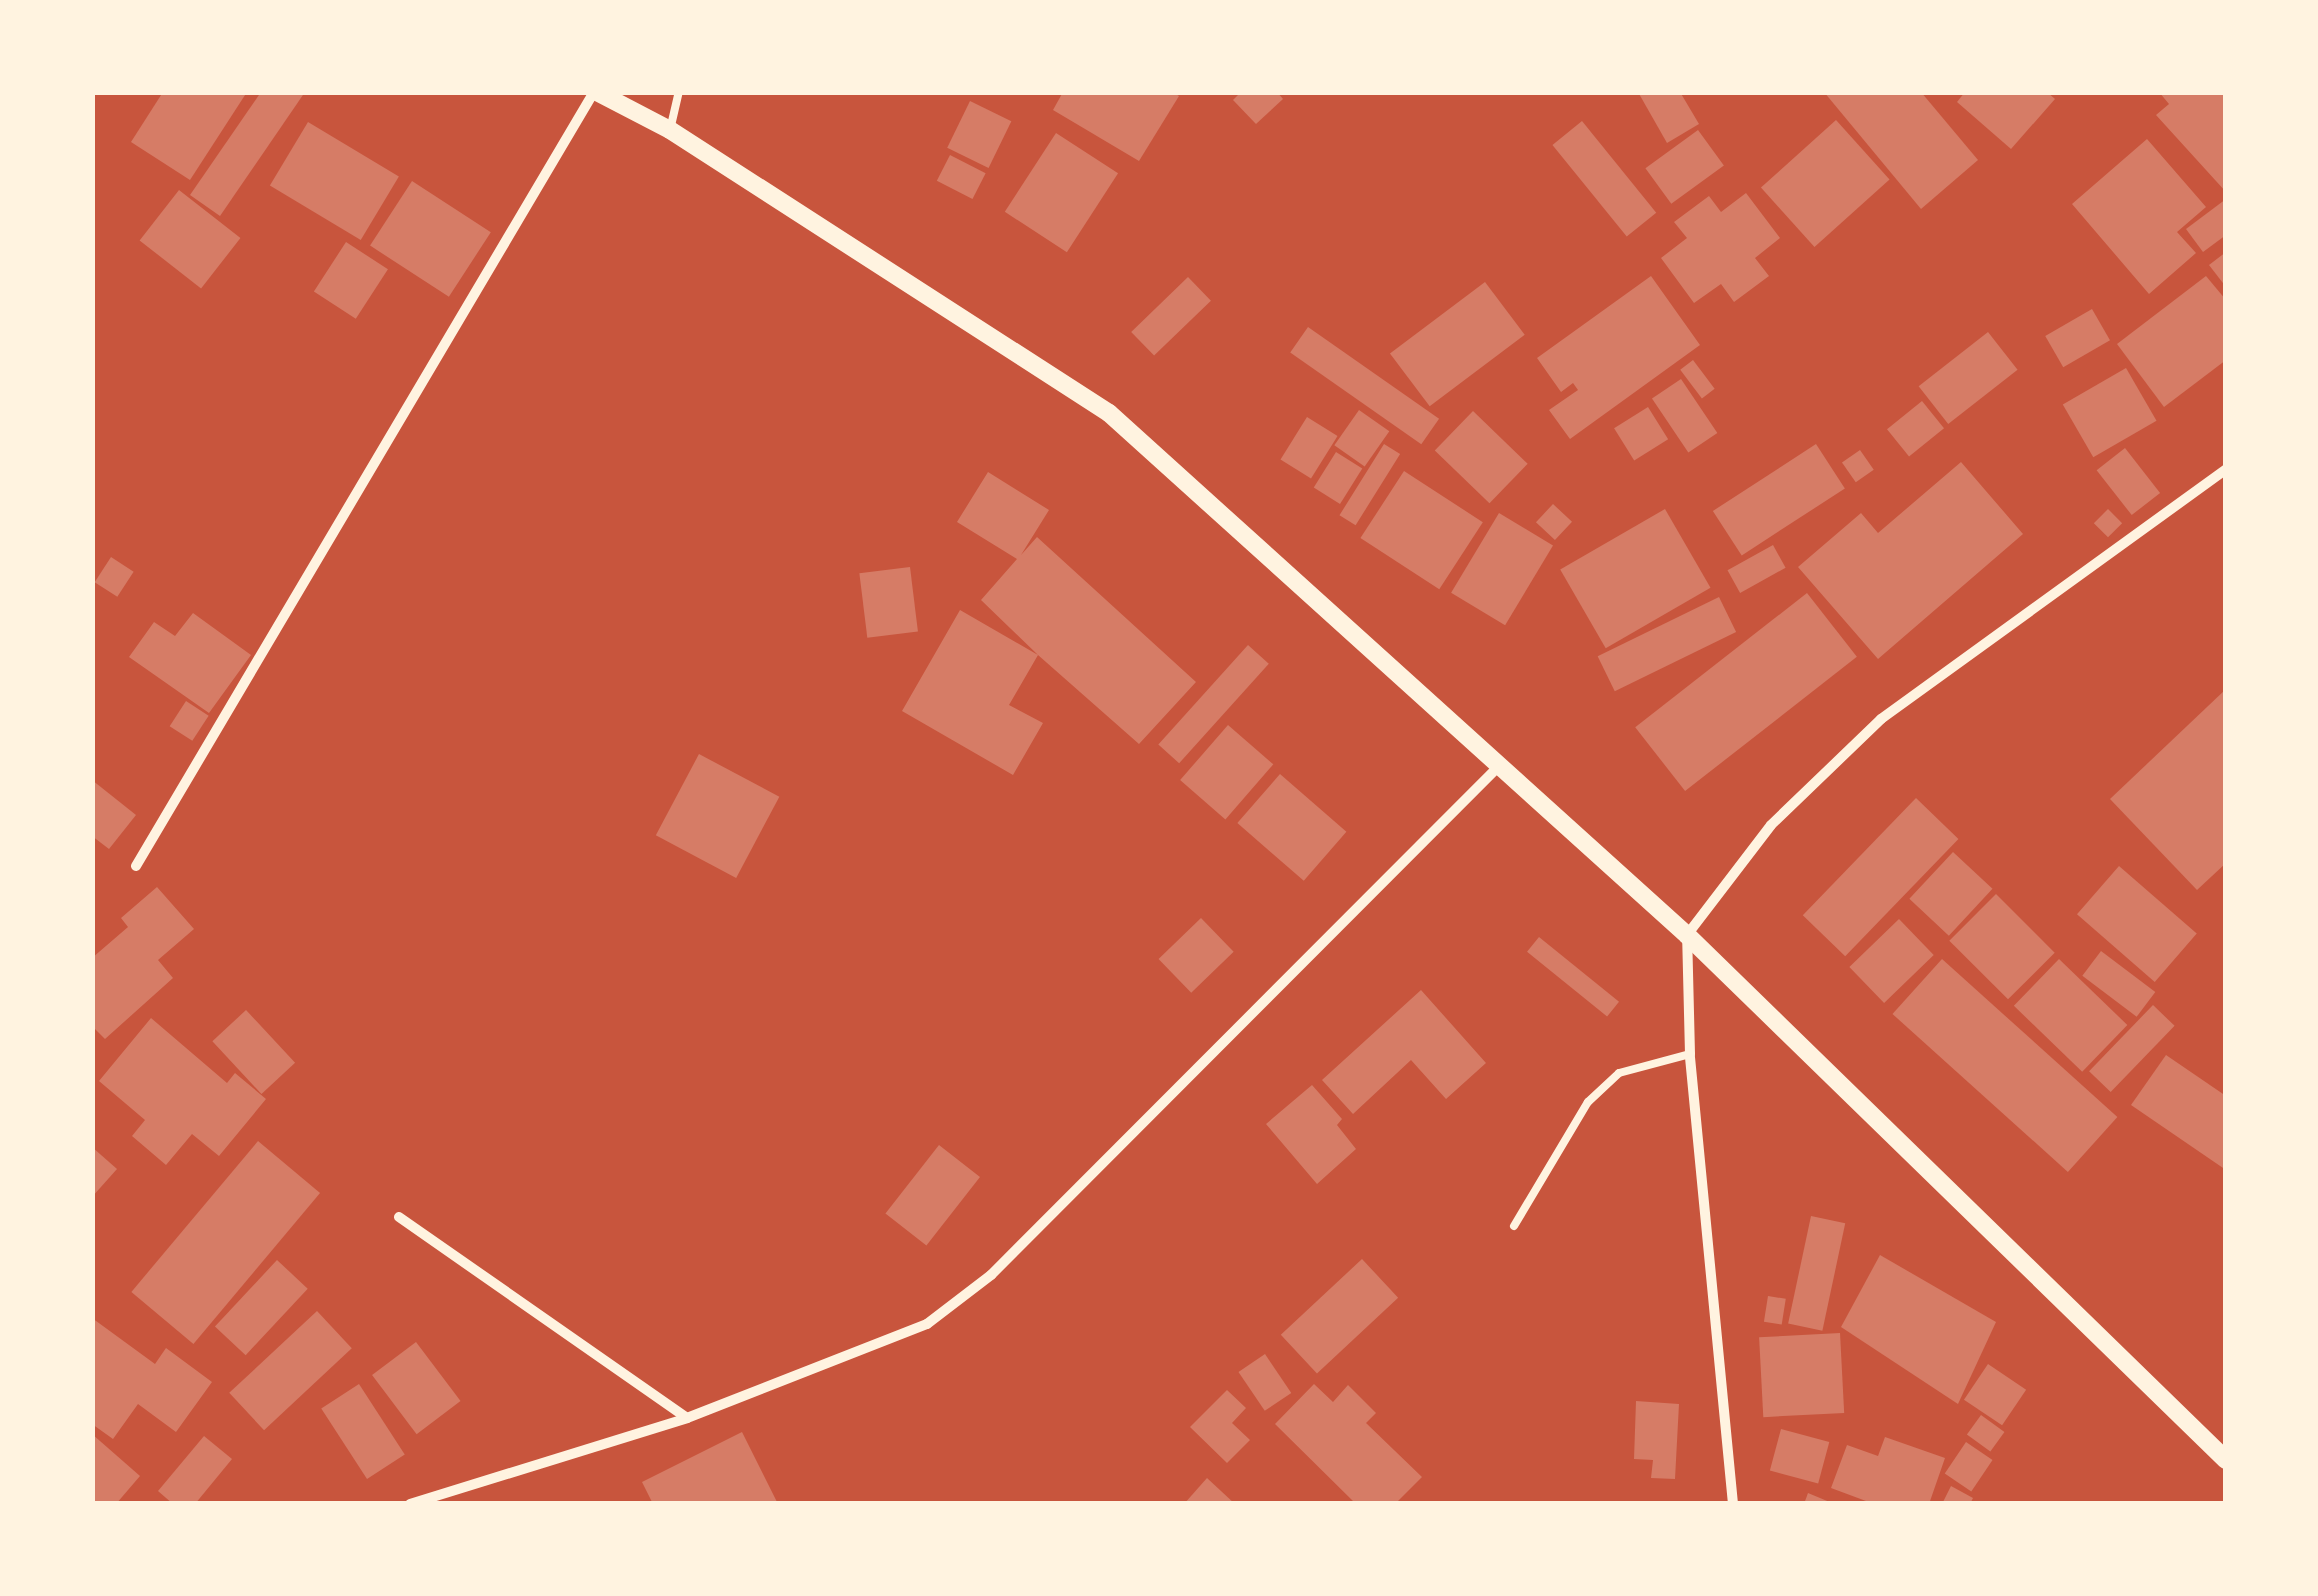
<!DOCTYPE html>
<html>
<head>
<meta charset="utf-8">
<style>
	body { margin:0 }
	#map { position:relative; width:2318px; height:1596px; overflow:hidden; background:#c8553d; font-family:Raleway,sans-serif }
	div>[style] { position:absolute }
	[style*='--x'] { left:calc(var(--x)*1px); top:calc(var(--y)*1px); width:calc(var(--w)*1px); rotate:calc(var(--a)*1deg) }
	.building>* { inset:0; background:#d67c66; transform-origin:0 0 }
	.service>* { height:8px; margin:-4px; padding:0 4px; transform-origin:4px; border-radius:4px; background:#fff3e0 }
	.minor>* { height:10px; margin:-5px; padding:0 5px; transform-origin:5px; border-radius:5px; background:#fff3e0 }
	.tertiary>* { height:18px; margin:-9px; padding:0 9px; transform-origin:9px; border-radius:9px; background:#fff3e0 }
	span { translate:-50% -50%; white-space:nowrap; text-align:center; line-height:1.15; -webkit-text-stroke:8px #fff3e0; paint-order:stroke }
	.frame { position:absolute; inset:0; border:95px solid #fff3e0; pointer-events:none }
</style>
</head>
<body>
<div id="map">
	<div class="building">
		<i style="clip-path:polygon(163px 92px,247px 92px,190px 180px,131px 142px)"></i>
		<i style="clip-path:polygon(261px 92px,305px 92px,220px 216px,190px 195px)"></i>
		<i style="clip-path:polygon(1063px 92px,1172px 92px,1179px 96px,1139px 161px,1053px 110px)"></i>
		<i style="clip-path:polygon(1241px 92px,1277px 92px,1283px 99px,1256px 124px,1233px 100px)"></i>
		<i style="clip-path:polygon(1638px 92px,1680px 92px,1699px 124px,1667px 143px)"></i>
		<i style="clip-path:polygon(1824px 92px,1921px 92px,1978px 160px,1921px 209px)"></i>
		<i style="clip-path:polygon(1965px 92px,2047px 92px,2055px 99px,2011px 149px,1957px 102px)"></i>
		<i style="clip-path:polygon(2159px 92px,2226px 92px,2226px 192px,2156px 115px,2169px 104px)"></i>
		<i style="left:970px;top:101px;width:46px;height:52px;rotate:26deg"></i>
		<i style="left:1836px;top:120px;width:80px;height:101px;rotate:48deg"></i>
		<i style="left:1582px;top:121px;width:118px;height:38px;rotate:51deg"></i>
		<i style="left:308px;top:122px;width:106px;height:74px;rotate:31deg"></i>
		<i style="left:1698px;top:130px;width:44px;height:65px;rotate:54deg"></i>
		<i style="left:1056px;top:133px;width:74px;height:94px;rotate:33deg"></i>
		<i style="clip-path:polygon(2147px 139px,2206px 207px,2177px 232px,2196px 253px,2149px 294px,2072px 204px)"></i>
		<i style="left:950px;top:155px;width:40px;height:29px;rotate:27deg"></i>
		<i style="left:412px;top:181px;width:94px;height:77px;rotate:33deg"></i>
		<i style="left:179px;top:190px;width:78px;height:64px;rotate:38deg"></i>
		<i style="clip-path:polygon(1746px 193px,1780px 238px,1755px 258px,1769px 276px,1734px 302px,1721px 284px,1694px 303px,1661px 258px,1687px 238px,1674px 222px,1709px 196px,1721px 212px)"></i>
		<i style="clip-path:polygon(2226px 199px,2226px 235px,2203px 252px,2186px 229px)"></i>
		<i style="left:346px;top:242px;width:50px;height:59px;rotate:33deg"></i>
		<i style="clip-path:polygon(2226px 252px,2226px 287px,2209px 265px)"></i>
		<i style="clip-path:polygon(1651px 276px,1700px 345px,1570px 439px,1549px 410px,1578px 390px,1573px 383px,1561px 392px,1537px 358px)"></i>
		<i style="clip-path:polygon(2206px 276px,2226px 300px,2226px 360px,2164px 407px,2117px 344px)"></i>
		<i style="left:1188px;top:277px;width:33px;height:79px;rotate:46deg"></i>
		<i style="left:1485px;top:282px;width:66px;height:119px;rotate:53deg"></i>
		<i style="left:2092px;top:309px;width:36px;height:54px;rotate:60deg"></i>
		<i style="left:1308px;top:327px;width:160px;height:31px;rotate:35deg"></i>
		<i style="left:1988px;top:332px;width:48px;height:88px;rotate:52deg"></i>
		<i style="left:1693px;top:360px;width:36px;height:16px;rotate:53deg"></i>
		<i style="left:2126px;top:368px;width:61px;height:73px;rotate:60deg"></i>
		<i style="left:1681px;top:379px;width:65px;height:35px;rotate:56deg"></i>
		<i style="left:1922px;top:401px;width:35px;height:45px;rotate:51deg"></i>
		<i style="left:1648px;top:407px;width:38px;height:40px;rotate:58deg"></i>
		<i style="left:1359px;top:410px;width:37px;height:43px;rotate:35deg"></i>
		<i style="left:1473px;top:411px;width:76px;height:55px;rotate:44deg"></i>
		<i style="left:1307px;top:417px;width:36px;height:50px;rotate:32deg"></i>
		<i style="left:1384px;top:444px;width:19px;height:84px;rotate:32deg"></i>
		<i style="left:1816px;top:444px;width:53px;height:123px;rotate:57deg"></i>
		<i style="left:2125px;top:448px;width:57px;height:36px;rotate:52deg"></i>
		<i style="left:1860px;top:450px;width:24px;height:22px;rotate:55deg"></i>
		<i style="left:1336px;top:452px;width:31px;height:42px;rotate:32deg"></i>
		<i style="clip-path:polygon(1961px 462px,2023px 534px,1878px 659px,1798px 567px,1861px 513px,1878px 533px)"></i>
		<i style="left:1404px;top:471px;width:94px;height:80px;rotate:33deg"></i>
		<i style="clip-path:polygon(988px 472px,1049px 510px,1021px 555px,1037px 537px,1196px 682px,1139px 744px,1038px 655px,1009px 705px,1043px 723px,1013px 775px,902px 711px,960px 610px,1038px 655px,981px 600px,1017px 559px,957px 522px)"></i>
		<i style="left:1553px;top:504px;width:26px;height:25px;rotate:43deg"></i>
		<i style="left:1665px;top:509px;width:91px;height:121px;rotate:60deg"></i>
		<i style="left:2108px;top:509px;width:20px;height:20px;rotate:45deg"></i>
		<i style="left:1499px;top:513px;width:63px;height:93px;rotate:31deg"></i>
		<i style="left:1773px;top:545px;width:26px;height:52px;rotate:61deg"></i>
		<i style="left:111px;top:557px;width:27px;height:30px;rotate:33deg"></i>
		<i style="left:910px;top:567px;width:65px;height:51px;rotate:83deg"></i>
		<i style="left:1807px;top:593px;width:81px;height:218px;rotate:52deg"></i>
		<i style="left:1719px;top:597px;width:39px;height:135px;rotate:64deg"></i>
		<i style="clip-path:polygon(193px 613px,251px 655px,209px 713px,129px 657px,154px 622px,175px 636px)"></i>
		<i style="left:1248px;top:645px;width:28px;height:134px;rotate:42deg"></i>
		<i style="clip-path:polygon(2226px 689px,2226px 863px,2197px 890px,2110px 799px)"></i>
		<i style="left:186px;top:701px;width:27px;height:30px;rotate:33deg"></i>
		<i style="left:1228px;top:725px;width:60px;height:73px;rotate:41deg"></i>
		<i style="left:699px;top:754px;width:91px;height:92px;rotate:28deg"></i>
		<i style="left:1280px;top:774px;width:88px;height:65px;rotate:41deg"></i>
		<i style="clip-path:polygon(92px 780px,136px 815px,109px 849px,92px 836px)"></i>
		<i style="left:1916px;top:798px;width:59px;height:163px;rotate:44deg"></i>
		<i style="left:1953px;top:852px;width:54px;height:64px;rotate:43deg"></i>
		<i style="left:2119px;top:866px;width:103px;height:64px;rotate:41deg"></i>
		<i style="clip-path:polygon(157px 887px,194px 929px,158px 960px,173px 978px,105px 1039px,92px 1026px,92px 958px,128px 927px,121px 918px)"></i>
		<i style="left:1996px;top:894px;width:83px;height:66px;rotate:45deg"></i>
		<i style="left:1201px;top:918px;width:47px;height:59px;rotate:46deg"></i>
		<i style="left:1899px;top:919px;width:50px;height:69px;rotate:46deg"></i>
		<i style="left:1539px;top:937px;width:103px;height:19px;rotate:39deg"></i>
		<i style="left:2101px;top:951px;width:68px;height:31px;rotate:37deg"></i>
		<i style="left:1942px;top:959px;width:236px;height:74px;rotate:42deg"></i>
		<i style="left:2059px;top:959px;width:95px;height:65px;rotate:44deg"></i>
		<i style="clip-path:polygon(1421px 990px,1486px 1063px,1446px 1099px,1411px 1060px,1353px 1114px,1322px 1080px)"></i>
		<i style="left:2153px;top:1005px;width:30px;height:92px;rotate:44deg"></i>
		<i style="left:246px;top:1010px;width:72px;height:46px;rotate:47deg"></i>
		<i style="clip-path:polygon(151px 1018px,227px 1083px,235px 1073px,266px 1099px,219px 1156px,192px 1134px,166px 1165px,132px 1136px,145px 1120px,99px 1081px)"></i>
		<i style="clip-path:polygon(2166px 1055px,2226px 1096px,2226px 1170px,2131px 1105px)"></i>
		<i style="clip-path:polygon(1312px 1085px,1342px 1119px,1337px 1125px,1356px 1149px,1317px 1184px,1266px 1124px)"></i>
		<i style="left:258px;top:1141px;width:81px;height:197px;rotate:40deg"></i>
		<i style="left:939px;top:1145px;width:52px;height:87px;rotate:38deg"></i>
		<i style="clip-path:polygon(92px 1147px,117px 1169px,92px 1197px)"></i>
		<i style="left:1811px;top:1216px;width:35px;height:110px;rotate:12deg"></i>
		<i style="clip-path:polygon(1880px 1255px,1996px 1322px,1958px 1404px,1841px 1327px)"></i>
		<i style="left:1362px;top:1259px;width:53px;height:111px;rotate:47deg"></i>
		<i style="left:277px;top:1260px;width:42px;height:91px;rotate:43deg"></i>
		<i style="left:1768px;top:1296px;width:18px;height:26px;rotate:9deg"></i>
		<i style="left:317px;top:1311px;width:51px;height:120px;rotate:47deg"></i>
		<i style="clip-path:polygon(92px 1318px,155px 1364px,166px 1348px,212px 1382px,176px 1432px,138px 1404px,113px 1439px,92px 1424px)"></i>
		<i style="left:1840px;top:1333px;width:80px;height:81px;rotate:87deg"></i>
		<i style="left:416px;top:1342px;width:74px;height:55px;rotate:53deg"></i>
		<i style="left:1265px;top:1354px;width:47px;height:32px;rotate:56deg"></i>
		<i style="left:1988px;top:1364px;width:46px;height:43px;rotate:34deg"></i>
		<i style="left:359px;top:1384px;width:84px;height:45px;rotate:57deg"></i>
		<i style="clip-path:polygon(1314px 1384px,1333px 1402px,1348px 1385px,1376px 1413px,1366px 1423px,1422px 1477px,1395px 1504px,1356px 1504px,1275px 1424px)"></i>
		<i style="clip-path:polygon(1227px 1390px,1246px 1408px,1232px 1423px,1250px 1440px,1227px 1463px,1190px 1427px)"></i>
		<i style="clip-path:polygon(1636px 1401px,1679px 1404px,1675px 1479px,1651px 1478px,1653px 1460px,1634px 1459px)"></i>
		<i style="left:1981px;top:1415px;width:29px;height:24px;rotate:36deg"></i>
		<i style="left:1781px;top:1429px;width:50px;height:43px;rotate:15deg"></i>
		<i style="clip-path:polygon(742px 1432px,778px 1504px,653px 1504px,642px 1482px)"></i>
		<i style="clip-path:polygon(92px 1434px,140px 1476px,116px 1504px,92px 1504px)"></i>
		<i style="clip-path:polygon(204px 1436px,232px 1459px,195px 1504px,173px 1504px,158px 1491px)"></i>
		<i style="clip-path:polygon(1885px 1437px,1945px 1458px,1929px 1504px,1874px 1504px,1831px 1488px,1847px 1445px,1878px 1456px)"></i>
		<i style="left:1966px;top:1442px;width:32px;height:38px;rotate:34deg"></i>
		<i style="clip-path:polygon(1207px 1478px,1235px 1504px,1184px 1504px)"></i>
		<i style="clip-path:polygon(1951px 1486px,1973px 1498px,1970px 1504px,1942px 1504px)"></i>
		<i style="clip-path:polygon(1808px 1493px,1832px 1503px,1832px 1504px,1804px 1504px)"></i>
	</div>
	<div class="service">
		<i style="--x:670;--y:130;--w:39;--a:-77"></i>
		<i style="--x:1514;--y:1226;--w:144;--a:-59.2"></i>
		<i style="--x:1588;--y:1102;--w:42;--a:-43.1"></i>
		<i style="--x:1619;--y:1073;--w:73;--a:-15"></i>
	</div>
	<div class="minor">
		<i style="--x:136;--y:866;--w:899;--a:-59.39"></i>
		<i style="--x:399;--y:1217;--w:351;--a:34.9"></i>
		<i style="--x:410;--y:1504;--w:290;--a:-17.2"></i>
		<i style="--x:687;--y:1418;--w:258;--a:-21.4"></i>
		<i style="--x:927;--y:1324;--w:81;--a:-37.4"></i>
		<i style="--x:991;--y:1275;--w:721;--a:-45.06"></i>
		<i style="--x:1733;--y:1504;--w:452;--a:-95.5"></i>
		<i style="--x:1690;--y:1054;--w:119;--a:-91.4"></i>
		<i style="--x:1687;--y:935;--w:138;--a:-52.6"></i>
		<i style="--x:1771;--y:825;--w:153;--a:-43.9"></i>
		<i style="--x:1881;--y:719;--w:426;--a:-35.9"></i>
	</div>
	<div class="tertiary">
		<i style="--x:597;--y:92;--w:82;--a:27.5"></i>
		<i style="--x:670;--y:130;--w:522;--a:32.81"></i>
		<i style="--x:1109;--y:413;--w:779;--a:42.09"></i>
		<i style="--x:1687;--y:935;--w:752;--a:44.25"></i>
	</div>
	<div class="frame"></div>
</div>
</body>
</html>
